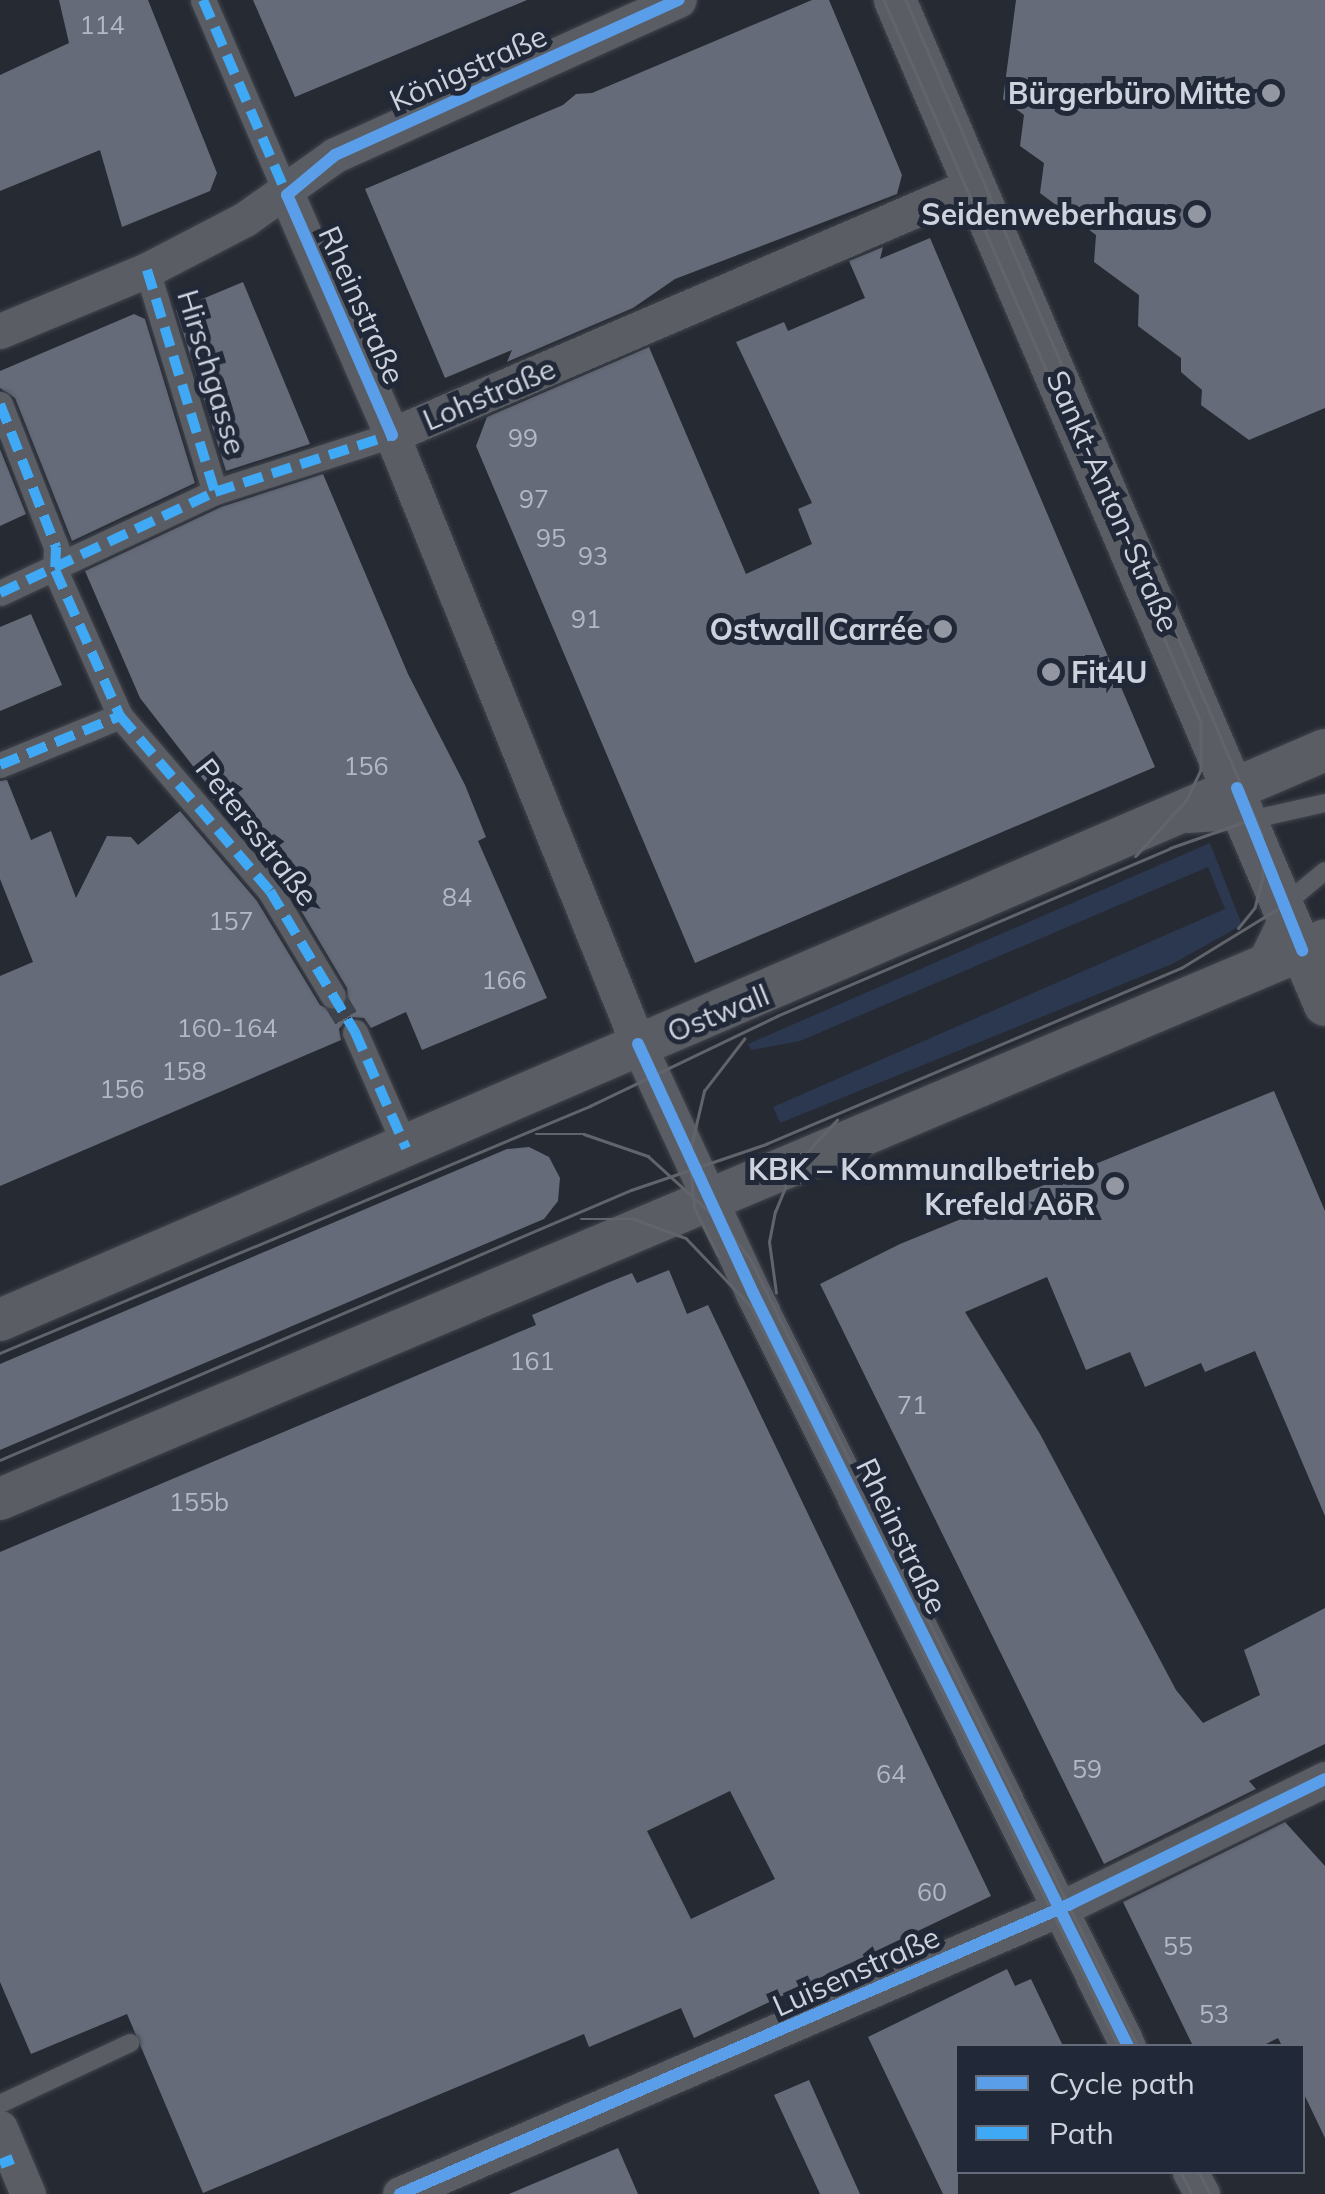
<!DOCTYPE html>
<html>
<head>
<meta charset="utf-8">
<style>
	body { margin:0 }
	#map { position:relative; width:1325px; height:2194px; overflow:hidden; background:#262a33; font-family:Mulish,sans-serif }
	div>[style] { position:absolute }
	[style*='--x'] { left:calc(var(--x)*1px); top:calc(var(--y)*1px); width:calc(var(--w)*1px); rotate:calc(var(--a)*1deg) }
	.green>* { inset:0; background:#2c3850 }
	.building>* { inset:0; background:#656b79 }
	.pedestrian-tunnel>* { height:25px; margin-top:-12.5px; transform-origin:0; background:repeating-linear-gradient(90deg,#3f434c 0 25px,transparent 0 37px) }
	.roads { filter:drop-shadow(0 0 2px #41454d) drop-shadow(0 0 2px #41454d) }
	.service>* { height:18px; margin:-9px; padding:0 9px; transform-origin:9px; border-radius:9px; background:#5a5d64 }
	.pedestrian>* { height:25px; margin:-12.5px; padding:0 12.5px; transform-origin:12.5px; border-radius:12.5px; background:#5a5d64 }
	.minor>* { height:35px; margin:-17.5px; padding:0 17.5px; transform-origin:17.5px; border-radius:17.5px; background:#5a5d64 }
	.tertiary>* { height:42px; margin:-21px; padding:0 21px; transform-origin:21px; border-radius:21px; background:#5a5d64 }
	.tram>* { height:2.5px; margin:-1.25px; padding:0 1.25px; transform-origin:1.25px; border-radius:1.25px; background:#61646a }
	.quiet>* { height:10px; margin-top:-5px; transform-origin:0; background:repeating-linear-gradient(90deg,#3fa9f5 0 20px,transparent 0 30px) }
	.cycleway>* { height:12px; margin:-6px; padding:0 6px; transform-origin:6px; border-radius:6px; background:#5a9eea }
	.dots>* { width:28px; height:28px; translate:-50% -50%; box-sizing:border-box; border:5px solid #212838; border-radius:50% }
	span { translate:-50% -50%; white-space:nowrap; text-align:center; line-height:1.15; -webkit-text-stroke:10px #212838; paint-order:stroke }
	.number-label { font-size:25px; color:#b3b8c4 }
	.number-label span { -webkit-text-stroke-width:0 }
	.street-label { font-size:30px; color:#cdd2dd }
	.poi-label { font-size:30px; color:#cdd2dd; font-weight:700 }
	.right { translate:-100% -50%; text-align:right }
	.left { translate:0 -50%; text-align:left }
	.legend { position:absolute; left:955px; top:2044px; width:350px; height:130px; box-sizing:border-box; background:#212838; border:2px solid #666c7a; margin:0; padding:12px 18px; list-style:none; font-size:30px; color:#cdd2dd }
	.legend li { display:flex; align-items:center; gap:20px; height:50px }
	.legend b { width:50px; border:2px solid #666c7a }
</style>
</head>
<body>
<div id="map">
	<div class="green">
		<i style="clip-path:polygon(1210px 843px,1242px 925px,1172px 964px,780px 1123px,773px 1107px,1225px 909px,1208px 867px,800px 1041px,751px 1050px,748px 1044px)"></i>
	</div>
	<div class="building">
		<i style="clip-path:polygon(59px 0,148px 0,217px 173px,210px 191px,122px 227px,100px 150px,0 191px,0 75px,69px 43px)"></i>
		<i style="clip-path:polygon(253px 0,527px 0,295px 97px)"></i>
		<i style="clip-path:polygon(812px 0,829px 0,902px 175px,897px 194px,675px 279px,633px 308px,507px 362px,512px 350px,445px 378px,365px 189px,563px 105px,576px 94px,592px 93px)"></i>
		<i style="clip-path:polygon(1016px 0,1325px 0,1325px 408px,1249px 440px,1201px 405px,1202px 390px,1181px 372px,1181px 358px,1138px 326px,1139px 295px,1094px 262px,1096px 235px,1040px 193px,1044px 163px,1020px 146px,1024px 115px,1003px 99px)"></i>
		<i style="clip-path:polygon(930px 238px,1155px 767px,695px 963px,476px 446px,487px 417px,649px 347px,746px 574px,812px 544px,798px 509px,812px 503px,736px 342px,784px 322px,788px 331px,865px 298px,849px 261px,883px 247px,880px 259px)"></i>
		<i style="clip-path:polygon(243px 282px,310px 444px,226px 471px,176px 310px)"></i>
		<i style="clip-path:polygon(134px 314px,145px 319px,195px 483px,72px 541px,15px 398px,0 388px,0 371px)"></i>
		<i style="clip-path:polygon(0 449px,26px 514px,0 526px)"></i>
		<i style="clip-path:polygon(323px 474px,408px 674px,465px 785px,486px 837px,478px 841px,547px 998px,422px 1050px,406px 1012px,371px 1028px,364px 1018px,349px 1017px,339px 1029px,341px 1040px,0 1186px,0 976px,33px 962px,0 879px,0 781px,7px 780px,31px 840px,51px 831px,76px 898px,107px 836px,131px 837px,138px 845px,180px 811px,257px 901px,320px 1005px,334px 1012px,348px 1003px,347px 988px,284px 882px,206px 791px,210px 788px,140px 698px,85px 571px,221px 507px)"></i>
		<i style="clip-path:polygon(31px 614px,62px 685px,0 711px,0 627px)"></i>
		<i style="clip-path:polygon(1274px 1091px,1325px 1211px,1325px 1516px,1255px 1351px,1205px 1372px,1201px 1363px,1145px 1387px,1130px 1352px,1086px 1370px,1047px 1277px,965px 1312px,1040px 1434px,1176px 1690px,1203px 1723px,1260px 1695px,1244px 1650px,1325px 1608px,1325px 1744px,1249px 1781px,1256px 1789px,1104px 1864px,820px 1284px,900px 1244px)"></i>
		<i style="clip-path:polygon(529px 1147px,549px 1157px,560px 1178px,558px 1201px,544px 1219px,0 1450px,0 1364px,507px 1149px)"></i>
		<i style="clip-path:polygon(evenodd,669px 1270px,687px 1314px,708px 1305px,991px 1896px,694px 2038px,681px 2008px,589px 2047px,584px 2034px,203px 2193px,127px 2014px,31px 2054px,0 1982px,0 1552px,536px 1325px,532px 1315px,607px 1283px,632px 1273px,637px 1283px,669px 1270px,730px 1791px,775px 1879px,691px 1919px,647px 1831px,730px 1791px)"></i>
		<i style="clip-path:polygon(1285px 1822px,1325px 1866px,1325px 2138px,1302px 2090px,1302px 2046px,1282px 2046px,1278px 2038px,1262px 2046px,1193px 2046px,1123px 1902px)"></i>
		<i style="clip-path:polygon(1007px 1969px,1015px 1986px,1031px 1979px,1063px 2046px,958px 2046px,958px 2194px,943px 2194px,868px 2037px)"></i>
		<i style="clip-path:polygon(809px 2080px,846px 2163px,860px 2194px,820px 2194px,774px 2095px)"></i>
		<i style="clip-path:polygon(618px 2148px,638px 2194px,509px 2194px)"></i>
	</div>
	<div class="pedestrian-tunnel">
		<i style="--x:333;--y:996;--w:42;--a:58.6"></i>
	</div>
	<div class="roads">
		<div class="service">
			<i style="--x:1188;--y:824;--w:62;--a:-3.7"></i>
			<i style="--x:1250;--y:820;--w:77;--a:-12.8"></i>
			<i style="--x:1257;--y:960;--w:61;--a:-63.9"></i>
			<i style="--x:1284;--y:905;--w:53;--a:-39.7"></i>
			<i style="--x:0;--y:2104;--w:144;--a:-25.1"></i>
		</div>
		<div class="pedestrian">
			<i style="--x:203;--y:0;--w:212;--a:66.7"></i>
			<i style="--x:147;--y:270;--w:232;--a:73"></i>
			<i style="--x:0;--y:404;--w:154;--a:68.6"></i>
			<i style="--x:56;--y:547;--w:23;--a:92"></i>
			<i style="--x:55;--y:570;--w:160;--a:66"></i>
			<i style="--x:0;--y:593;--w:238;--a:-25.2"></i>
			<i style="--x:215;--y:492;--w:186;--a:-17.9"></i>
			<i style="--x:0;--y:765;--w:130;--a:-22.2"></i>
			<i style="--x:120;--y:716;--w:230;--a:49.4"></i>
			<i style="--x:270;--y:891;--w:122;--a:59"></i>
			<i style="--x:355;--y:1032;--w:127;--a:66.3"></i>
		</div>
		<div class="minor">
			<i style="--x:287;--y:195;--w:262;--a:66.4"></i>
			<i style="--x:392;--y:435;--w:657;--a:68"></i>
			<i style="--x:638;--y:1044;--w:274;--a:65.2"></i>
			<i style="--x:753;--y:1293;--w:841;--a:63.53"></i>
			<i style="--x:0;--y:331;--w:159;--a:-22.5"></i>
			<i style="--x:147;--y:270;--w:110;--a:-27.5"></i>
			<i style="--x:245;--y:219;--w:110;--a:-35.4"></i>
			<i style="--x:335;--y:155;--w:377;--a:-24.3"></i>
			<i style="--x:392;--y:435;--w:635;--a:-23.29"></i>
			<i style="--x:0;--y:2128;--w:72;--a:67"></i>
			<i style="--x:1190;--y:2172;--w:25;--a:61"></i>
			<i style="--x:400;--y:2194;--w:728;--a:-23.39"></i>
			<i style="--x:1068;--y:1905;--w:286;--a:-26.1"></i>
		</div>
		<div class="tertiary">
			<i style="--x:895;--y:0;--w:1093;--a:66.84"></i>
			<i style="--x:0;--y:1320;--w:1442;--a:-23.28"></i>
			<i style="--x:0;--y:1499;--w:1438;--a:-22.87"></i>
		</div>
	</div>
	<div class="tram">
		<i style="--x:884;--y:0;--w:789;--a:66.3"></i>
		<i style="--x:1201;--y:722;--w:48;--a:90"></i>
		<i style="--x:1201;--y:770;--w:33;--a:115"></i>
		<i style="--x:1187;--y:800;--w:76;--a:132.3"></i>
		<i style="--x:906;--y:0;--w:907;--a:66.88"></i>
		<i style="--x:1262;--y:834;--w:44;--a:88.7"></i>
		<i style="--x:1263;--y:878;--w:31;--a:105"></i>
		<i style="--x:1255;--y:908;--w:26;--a:129"></i>
		<i style="--x:536;--y:1134;--w:48;--a:0"></i>
		<i style="--x:584;--y:1134;--w:68;--a:19"></i>
		<i style="--x:648;--y:1156;--w:104;--a:42.3"></i>
		<i style="--x:725;--y:1226;--w:43;--a:52.6"></i>
		<i style="--x:751;--y:1260;--w:876;--a:63.79"></i>
		<i style="--x:581;--y:1219;--w:53;--a:0"></i>
		<i style="--x:634;--y:1219;--w:55;--a:20.1"></i>
		<i style="--x:686;--y:1238;--w:94;--a:46.3"></i>
		<i style="--x:751;--y:1306;--w:826;--a:63.56"></i>
		<i style="--x:718;--y:1256;--w:54;--a:-116.6"></i>
		<i style="--x:694;--y:1208;--w:53;--a:-95.4"></i>
		<i style="--x:689;--y:1155;--w:66;--a:-76.8"></i>
		<i style="--x:704;--y:1091;--w:66;--a:-52.4"></i>
		<i style="--x:776;--y:1293;--w:51;--a:-97.8"></i>
		<i style="--x:769;--y:1242;--w:31;--a:-79"></i>
		<i style="--x:775;--y:1212;--w:50;--a:-67.6"></i>
		<i style="--x:794;--y:1166;--w:63;--a:-46.9"></i>
		<i style="--x:0;--y:1353;--w:640;--a:-22.72"></i>
		<i style="--x:590;--y:1106;--w:208;--a:-25.7"></i>
		<i style="--x:777;--y:1016;--w:427;--a:-23.1"></i>
		<i style="--x:1170;--y:848;--w:85;--a:-19.3"></i>
		<i style="--x:0;--y:1460;--w:686;--a:-23.17"></i>
		<i style="--x:631;--y:1190;--w:143;--a:-18.8"></i>
		<i style="--x:766;--y:1144;--w:451;--a:-23"></i>
		<i style="--x:1181;--y:968;--w:121;--a:-31.5"></i>
		<i style="--x:1181;--y:2172;--w:25;--a:63"></i>
		<i style="--x:1199;--y:2172;--w:25;--a:63"></i>
	</div>
	<div class="quiet">
		<i style="--x:203;--y:0;--w:212;--a:66.7"></i>
		<i style="--x:147;--y:270;--w:232;--a:73"></i>
		<i style="--x:0;--y:404;--w:154;--a:68.6"></i>
		<i style="--x:56;--y:547;--w:23;--a:92"></i>
		<i style="--x:55;--y:570;--w:160;--a:66"></i>
		<i style="--x:0;--y:593;--w:238;--a:-25.2"></i>
		<i style="--x:215;--y:492;--w:186;--a:-17.9"></i>
		<i style="--x:0;--y:765;--w:130;--a:-22.2"></i>
		<i style="--x:120;--y:716;--w:230;--a:49.4"></i>
		<i style="--x:270;--y:891;--w:165;--a:58.9"></i>
		<i style="--x:355;--y:1032;--w:127;--a:66.3"></i>
		<i style="--x:0;--y:2164;--w:14;--a:-21"></i>
	</div>
	<div class="cycleway">
		<i style="--x:392;--y:435;--w:262;--a:-113.6"></i>
		<i style="--x:287;--y:195;--w:62;--a:-39.8"></i>
		<i style="--x:335;--y:155;--w:377;--a:-24.3"></i>
		<i style="--x:1237;--y:788;--w:175;--a:68.1"></i>
		<i style="--x:638;--y:1044;--w:274;--a:65.2"></i>
		<i style="--x:753;--y:1293;--w:841;--a:63.53"></i>
		<i style="--x:400;--y:2194;--w:728;--a:-23.39"></i>
		<i style="--x:1068;--y:1905;--w:286;--a:-26.1"></i>
	</div>
	<div class="dots">
		<i style="left:1271px;top:93px;background:#9397a2"></i>
		<i style="left:1197px;top:214px;background:#9397a2"></i>
		<i style="left:943px;top:629px;background:#9397a2"></i>
		<i style="left:1051px;top:672px;background:#9397a2"></i>
		<i style="left:1115px;top:1186px;background:#9397a2"></i>
	</div>
	<div class="number-label">
		<span style="left:102px;top:25px">114</span>
		<span style="left:523px;top:438px">99</span>
		<span style="left:534px;top:499px">97</span>
		<span style="left:551px;top:538px">95</span>
		<span style="left:593px;top:556px">93</span>
		<span style="left:586px;top:619px">91</span>
		<span style="left:366px;top:766px">156</span>
		<span style="left:457px;top:897px">84</span>
		<span style="left:231px;top:921px">157</span>
		<span style="left:504px;top:980px">166</span>
		<span style="left:227px;top:1028px">160-164</span>
		<span style="left:184px;top:1071px">158</span>
		<span style="left:122px;top:1089px">156</span>
		<span style="left:532px;top:1361px">161</span>
		<span style="left:912px;top:1405px">71</span>
		<span style="left:199px;top:1502px">155b</span>
		<span style="left:1087px;top:1769px">59</span>
		<span style="left:891px;top:1774px">64</span>
		<span style="left:932px;top:1892px">60</span>
		<span style="left:1178px;top:1946px">55</span>
		<span style="left:1214px;top:2014px">53</span>
	</div>
	<div class="street-label">
		<span style="left:468px;top:68px;rotate:-24deg">Königstraße</span>
		<span style="left:362px;top:305px;rotate:66deg">Rheinstraße</span>
		<span style="left:212px;top:372px;rotate:73deg">Hirschgasse</span>
		<span style="left:489px;top:394px;rotate:-23deg">Lohstraße</span>
		<span style="left:1113px;top:501px;rotate:66deg">Sankt-Anton-Straße</span>
		<span style="left:257px;top:832px;rotate:52deg">Petersstraße</span>
		<span style="left:718px;top:1013px;rotate:-22deg">Ostwall</span>
		<span style="left:902px;top:1536px;rotate:64deg">Rheinstraße</span>
		<span style="left:856px;top:1971px;rotate:-24deg">Luisenstraße</span>
	</div>
	<div class="poi-label">
		<span class="right" style="left:1251px;top:93px">Bürgerbüro Mitte</span>
		<span class="right" style="left:1177px;top:214px">Seidenweberhaus</span>
		<span class="right" style="left:923px;top:629px">Ostwall Carrée</span>
		<span class="left" style="left:1071px;top:672px">Fit4U</span>
		<span class="right" style="left:1095px;top:1186px">KBK – Kommunalbetrieb<br>Krefeld AöR</span>
	</div>
	<ul class="legend">
	<li><b style="height:12px;background:#5a9eea"></b>Cycle path</li>
	<li><b style="height:12px;background:#3fa9f5"></b>Path</li>
	</ul>
</div>
</body>
</html>
